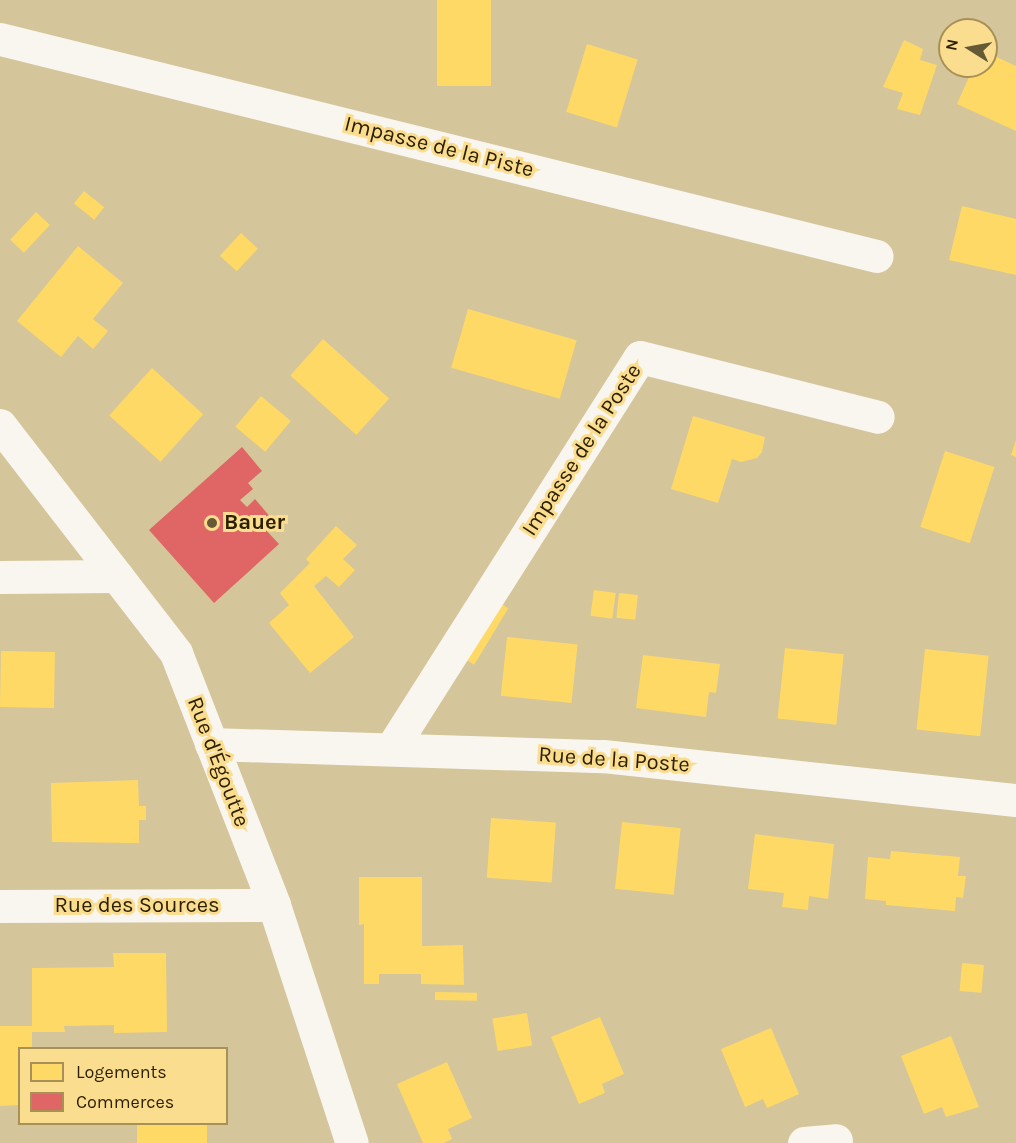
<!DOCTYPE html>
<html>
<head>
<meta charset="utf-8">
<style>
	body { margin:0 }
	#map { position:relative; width:1016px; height:1143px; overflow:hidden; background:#d4c59a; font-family:Karla,sans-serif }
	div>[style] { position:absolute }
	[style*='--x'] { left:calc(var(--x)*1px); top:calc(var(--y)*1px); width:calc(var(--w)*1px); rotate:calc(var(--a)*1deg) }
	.homes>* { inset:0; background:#ffd966; transform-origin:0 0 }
	.shops>* { inset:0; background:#e06666 }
	.minor>* { height:33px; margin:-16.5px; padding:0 16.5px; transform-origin:16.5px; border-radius:16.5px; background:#f9f6f0 }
	.secondary>* { height:33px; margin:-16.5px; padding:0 16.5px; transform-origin:16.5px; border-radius:16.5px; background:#f9f6f0 }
	.dots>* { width:16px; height:16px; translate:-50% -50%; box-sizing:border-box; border:3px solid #fbdd8f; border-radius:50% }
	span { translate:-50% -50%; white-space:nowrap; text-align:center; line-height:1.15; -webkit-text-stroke:6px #fbdd8f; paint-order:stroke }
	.street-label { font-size:22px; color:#2a1f00 }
	.poi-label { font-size:22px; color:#2a1f00; font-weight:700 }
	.left { translate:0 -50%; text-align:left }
	.legend { position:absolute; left:18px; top:1047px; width:210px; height:78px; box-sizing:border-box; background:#fbdd8f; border:2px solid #a79156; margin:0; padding:8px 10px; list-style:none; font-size:18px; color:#2a1f00 }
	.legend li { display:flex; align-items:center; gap:12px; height:30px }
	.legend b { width:30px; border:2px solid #a79156 }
	.north { position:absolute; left:938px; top:18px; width:60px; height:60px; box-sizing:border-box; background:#fbdd8f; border:2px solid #a79156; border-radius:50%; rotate:281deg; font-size:16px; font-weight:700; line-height:24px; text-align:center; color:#2a1f00 }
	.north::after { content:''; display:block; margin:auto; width:21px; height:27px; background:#665936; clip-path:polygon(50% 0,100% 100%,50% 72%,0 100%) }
</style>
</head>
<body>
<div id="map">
	<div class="homes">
		<i style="left:437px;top:0;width:54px;height:86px"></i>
		<i style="clip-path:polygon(904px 40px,923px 49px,920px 60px,937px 65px,920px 115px,897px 109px,903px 93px,883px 87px)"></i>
		<i style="left:587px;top:44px;width:53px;height:71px;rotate:17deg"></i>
		<i style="clip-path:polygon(986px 52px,1016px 66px,1016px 131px,957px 104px,974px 66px,986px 66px)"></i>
		<i style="left:84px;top:191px;width:26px;height:16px;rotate:39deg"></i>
		<i style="clip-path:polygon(962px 206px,1016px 219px,1016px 275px,949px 260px)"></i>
		<i style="left:36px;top:212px;width:19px;height:38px;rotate:43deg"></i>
		<i style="left:241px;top:233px;width:23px;height:31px;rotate:43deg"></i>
		<i style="clip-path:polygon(78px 246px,123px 283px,93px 319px,108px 331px,93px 349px,78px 336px,61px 357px,17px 321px)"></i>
		<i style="left:468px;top:309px;width:113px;height:61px;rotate:16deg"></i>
		<i style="left:323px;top:339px;width:89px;height:49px;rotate:42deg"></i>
		<i style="left:152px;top:368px;width:69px;height:64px;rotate:42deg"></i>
		<i style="left:261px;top:396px;width:39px;height:40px;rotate:40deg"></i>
		<i style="clip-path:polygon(693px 416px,765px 437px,762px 452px,757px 458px,741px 462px,732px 459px,718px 503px,671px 489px)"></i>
		<i style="clip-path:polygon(1016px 440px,1016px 457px,1011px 455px)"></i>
		<i style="left:945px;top:451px;width:52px;height:80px;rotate:18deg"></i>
		<i style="clip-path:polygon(336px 526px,357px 545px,343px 559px,355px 570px,339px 587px,326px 576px,314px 586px,354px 637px,310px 673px,269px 623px,289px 605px,280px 593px,310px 563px,306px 559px)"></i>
		<i style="left:594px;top:590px;width:22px;height:26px;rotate:8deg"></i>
		<i style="left:619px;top:593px;width:19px;height:25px;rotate:6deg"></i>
		<i style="left:498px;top:602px;width:12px;height:66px;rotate:31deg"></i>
		<i style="left:507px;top:637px;width:71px;height:59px;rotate:6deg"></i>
		<i style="left:785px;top:648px;width:59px;height:71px;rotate:6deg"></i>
		<i style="left:925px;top:649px;width:64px;height:81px;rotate:6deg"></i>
		<i style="left:1px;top:651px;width:54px;height:56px;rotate:1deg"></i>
		<i style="clip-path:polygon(643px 655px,720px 664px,716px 693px,709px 692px,706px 717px,636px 708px)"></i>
		<i style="clip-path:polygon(138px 780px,139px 806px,146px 806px,146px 820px,139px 820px,139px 843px,52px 842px,51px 783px)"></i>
		<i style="left:491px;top:818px;width:65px;height:60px;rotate:4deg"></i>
		<i style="left:622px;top:822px;width:59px;height:67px;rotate:6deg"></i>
		<i style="clip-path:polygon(755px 834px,834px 844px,828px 899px,809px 896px,808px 910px,782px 907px,784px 893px,748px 889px)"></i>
		<i style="clip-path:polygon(891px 851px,960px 857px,958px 876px,966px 876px,963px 898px,956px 897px,955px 911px,886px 905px,886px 901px,865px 899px,868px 857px,890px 859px)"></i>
		<i style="clip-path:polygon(359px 877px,422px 877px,422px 946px,463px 945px,464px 985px,421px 984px,421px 974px,379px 974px,379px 984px,364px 984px,364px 924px,359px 925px)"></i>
		<i style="clip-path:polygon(113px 953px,166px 953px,167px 1032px,114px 1033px,114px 1025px,64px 1026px,65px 1032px,32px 1032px,32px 1048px,20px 1048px,20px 1105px,0 1106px,0 1026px,32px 1026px,32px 968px,114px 967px)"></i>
		<i style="left:962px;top:963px;width:22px;height:28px;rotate:5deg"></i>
		<i style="left:435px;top:992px;width:42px;height:8px;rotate:1deg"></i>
		<i style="left:527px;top:1013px;width:33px;height:35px;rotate:81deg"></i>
		<i style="clip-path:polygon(600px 1017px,624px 1074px,602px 1084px,605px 1093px,579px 1104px,551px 1037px)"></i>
		<i style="clip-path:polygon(771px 1028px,799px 1094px,767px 1108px,763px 1099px,745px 1107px,721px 1049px)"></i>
		<i style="clip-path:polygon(951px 1036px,979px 1107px,946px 1117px,942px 1107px,924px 1114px,901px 1056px)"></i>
		<i style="clip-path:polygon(447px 1062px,472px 1118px,448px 1129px,452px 1139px,444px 1143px,423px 1143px,397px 1084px)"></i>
		<i style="left:137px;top:1124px;width:70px;height:19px"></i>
	</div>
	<div class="shops">
		<i style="clip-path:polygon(242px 447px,262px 471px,248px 483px,253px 489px,240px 500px,247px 507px,255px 499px,272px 519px,263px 527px,279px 544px,214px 603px,149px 530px)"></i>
	</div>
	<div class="minor">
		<i style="--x:0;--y:39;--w:903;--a:13.9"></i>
		<i style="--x:0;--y:577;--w:117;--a:-0.5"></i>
		<i style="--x:211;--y:744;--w:392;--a:1.8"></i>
		<i style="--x:603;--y:756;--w:415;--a:6.1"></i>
		<i style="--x:391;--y:749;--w:464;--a:-57.6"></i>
		<i style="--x:640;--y:357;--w:245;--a:14.1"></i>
		<i style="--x:0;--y:906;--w:274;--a:-0.2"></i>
		<i style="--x:804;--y:1143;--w:32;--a:-5"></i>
	</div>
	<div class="secondary">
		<i style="--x:0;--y:425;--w:288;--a:52.3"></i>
		<i style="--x:176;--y:653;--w:270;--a:68.7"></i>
		<i style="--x:274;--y:905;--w:250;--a:71.9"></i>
	</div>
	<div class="dots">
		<i style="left:212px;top:523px;background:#665936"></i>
	</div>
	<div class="street-label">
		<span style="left:439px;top:147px;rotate:14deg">Impasse de la Piste</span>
		<span style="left:582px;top:450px;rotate:-57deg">Impasse de la Poste</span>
		<span style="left:614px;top:760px;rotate:4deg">Rue de la Poste</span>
		<span style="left:218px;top:762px;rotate:69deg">Rue d'Égoutte</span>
		<span style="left:137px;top:906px">Rue des Sources</span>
	</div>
	<div class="poi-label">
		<span class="left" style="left:224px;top:523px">Bauer</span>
	</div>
	<ul class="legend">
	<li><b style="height:16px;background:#ffd966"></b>Logements</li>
	<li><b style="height:16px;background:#e06666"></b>Commerces</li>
	</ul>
	<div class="north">N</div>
</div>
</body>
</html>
